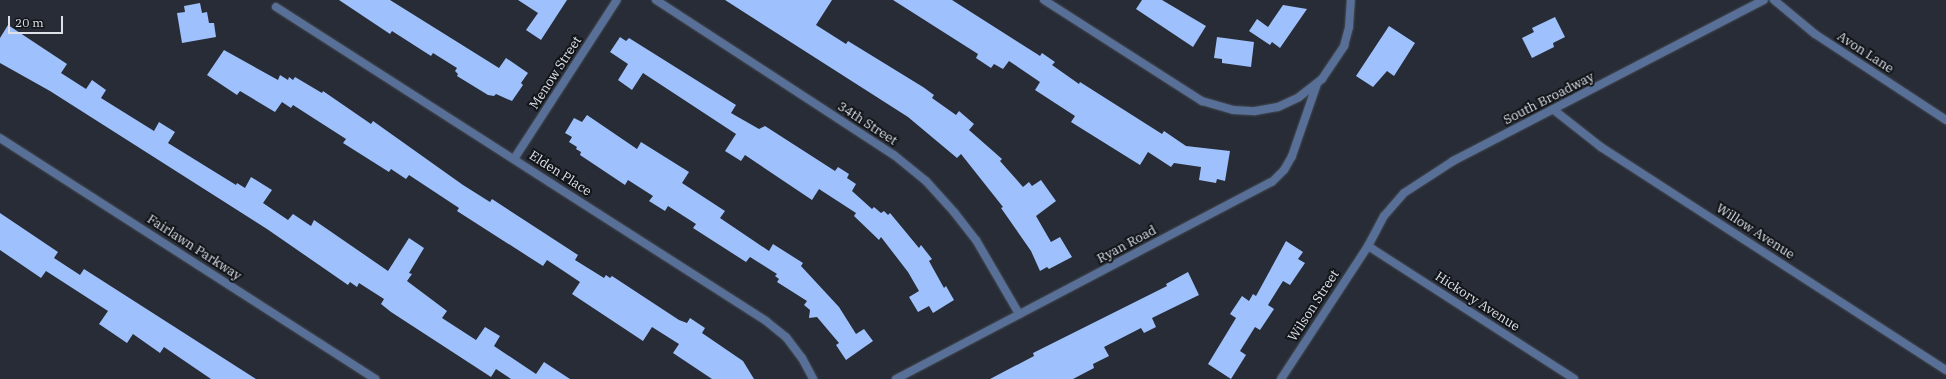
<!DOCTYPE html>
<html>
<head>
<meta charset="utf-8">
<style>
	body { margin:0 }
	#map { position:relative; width:1946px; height:379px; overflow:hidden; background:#272c36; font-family:"IBM Plex Serif",serif }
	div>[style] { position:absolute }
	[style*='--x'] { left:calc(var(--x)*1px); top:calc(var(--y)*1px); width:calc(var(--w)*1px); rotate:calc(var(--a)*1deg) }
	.building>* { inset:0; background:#9ec0fc }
	.roads { filter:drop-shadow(0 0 1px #444952) drop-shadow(0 0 1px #444952) }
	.minor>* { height:8px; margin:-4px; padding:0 4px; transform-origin:4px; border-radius:4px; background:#586f97 }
	.tertiary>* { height:8px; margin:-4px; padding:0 4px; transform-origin:4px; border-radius:4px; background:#586f97 }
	span { translate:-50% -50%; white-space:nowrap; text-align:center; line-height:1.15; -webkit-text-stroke:4px #121519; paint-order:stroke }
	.street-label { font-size:13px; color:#dee1e8 }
	.scale { position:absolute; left:8px; top:16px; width:55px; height:18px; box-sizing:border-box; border:2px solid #dee1e8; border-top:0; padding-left:5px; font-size:12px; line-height:14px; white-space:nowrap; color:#dee1e8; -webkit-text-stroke:3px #121519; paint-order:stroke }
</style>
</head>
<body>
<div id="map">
	<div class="building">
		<i style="clip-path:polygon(339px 0,390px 0,499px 68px,506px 58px,528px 73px,521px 83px,523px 85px,512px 101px,496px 94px,494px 96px,488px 95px,457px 76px,458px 74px,455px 71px,457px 68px,433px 53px,431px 56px,392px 31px,390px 34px)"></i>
		<i style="clip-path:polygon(518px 0,567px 0,541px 40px,526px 30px,538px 13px)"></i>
		<i style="clip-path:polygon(725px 0,832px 0,816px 25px,846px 44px,848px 41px,923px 87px,934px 95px,932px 98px,956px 115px,959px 111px,974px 124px,969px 130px,1002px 159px,1000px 161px,1023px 187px,1029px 182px,1032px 186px,1041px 180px,1056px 201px,1036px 216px,1051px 242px,1060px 237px,1072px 257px,1049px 269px,1047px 267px,1040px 271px,1031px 251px,1001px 208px,1003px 207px,961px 154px,957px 158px,908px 117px)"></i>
		<i style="clip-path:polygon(893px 0,952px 0,1037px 54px,1040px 56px,1042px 53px,1055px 62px,1052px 65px,1079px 84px,1080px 82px,1162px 134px,1164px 131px,1186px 146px,1230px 151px,1225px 181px,1217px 179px,1216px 183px,1199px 180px,1201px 167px,1174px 163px,1171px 167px,1148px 152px,1140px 165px,1071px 122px,1075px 116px,1035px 90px,1040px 82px,1009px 61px,1003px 69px,994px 64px,991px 68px,976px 58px,978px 54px)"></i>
		<i style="clip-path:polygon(1142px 0,1162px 0,1206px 26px,1193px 47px,1136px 9px)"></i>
		<i style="clip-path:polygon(200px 3px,202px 13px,207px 12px,209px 23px,214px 23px,216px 37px,182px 43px,177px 13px,185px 12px,184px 6px)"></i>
		<i style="clip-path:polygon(1283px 5px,1307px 9px,1280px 48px,1272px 42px,1270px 45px,1249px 31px,1257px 19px,1268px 27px)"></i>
		<i style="clip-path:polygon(1555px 17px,1565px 37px,1553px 43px,1554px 47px,1532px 58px,1522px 38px,1534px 32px,1532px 28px)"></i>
		<i style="clip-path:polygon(8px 25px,67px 64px,61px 73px,86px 89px,92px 80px,106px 90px,101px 98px,154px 131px,159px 122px,175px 132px,168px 143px,236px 185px,237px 183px,245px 188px,251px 177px,272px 190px,263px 203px,288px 220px,293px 214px,311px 226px,314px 220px,388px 271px,409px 238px,424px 248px,409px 273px,412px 274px,407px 281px,447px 311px,442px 318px,476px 340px,485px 327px,500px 336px,494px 346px,536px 374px,544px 362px,570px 379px,511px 379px,496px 369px,491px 377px,391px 312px,381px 304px,384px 299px,359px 283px,357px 287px,350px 282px,348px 285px,267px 229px,50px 91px,0 63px,0 38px)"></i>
		<i style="clip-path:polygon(1389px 26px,1415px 43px,1394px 76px,1387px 71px,1373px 87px,1356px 76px)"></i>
		<i style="clip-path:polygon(620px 37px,626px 41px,629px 38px,736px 105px,731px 113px,759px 129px,765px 126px,835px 171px,838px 167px,849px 174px,847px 178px,856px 184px,852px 191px,872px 209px,874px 207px,881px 213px,884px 211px,888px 215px,890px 213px,919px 248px,921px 245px,932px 259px,929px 261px,944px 288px,946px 286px,954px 300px,933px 313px,929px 306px,918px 312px,909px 297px,919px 291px,908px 272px,881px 237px,879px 240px,854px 216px,856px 213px,819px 189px,812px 200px,745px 155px,741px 161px,725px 151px,736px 134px,643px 73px,632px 90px,618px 80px,628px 64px,610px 52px)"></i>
		<i style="clip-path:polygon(1217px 37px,1254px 42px,1251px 67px,1222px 63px,1222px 59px,1214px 58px)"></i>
		<i style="clip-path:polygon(224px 50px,278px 80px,280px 75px,288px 80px,289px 77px,293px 80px,295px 77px,322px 93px,323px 91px,371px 124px,373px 121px,463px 185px,490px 202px,492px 199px,578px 255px,575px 260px,604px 278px,606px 275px,610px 278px,612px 276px,679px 320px,687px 323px,690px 318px,705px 328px,702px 333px,743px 361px,754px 379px,712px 379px,673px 353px,679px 344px,652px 327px,643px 341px,572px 294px,580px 282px,547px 260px,543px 266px,457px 211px,459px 208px,409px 175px,406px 179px,391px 169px,389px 172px,343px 143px,346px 139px,293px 105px,291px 108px,282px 102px,275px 112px,240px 91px,237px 95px,207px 75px)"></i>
		<i style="clip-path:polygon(587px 115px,637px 149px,641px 142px,689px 172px,682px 183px,725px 211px,720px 218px,769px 251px,773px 244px,803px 263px,801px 266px,839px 307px,856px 334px,864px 329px,873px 341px,846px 360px,836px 345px,839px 343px,817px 317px,809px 318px,810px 310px,804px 305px,807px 301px,777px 282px,779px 279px,775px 276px,777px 274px,750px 257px,746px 262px,693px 228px,696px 224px,668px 206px,665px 211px,649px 201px,653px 196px,628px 180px,625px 185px,580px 155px,581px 152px,576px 149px,577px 147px,569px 142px,572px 137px,565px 133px,574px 118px,582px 122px)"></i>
		<i style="clip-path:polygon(0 213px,58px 252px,54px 258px,80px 275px,84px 269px,256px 379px,211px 379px,164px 347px,160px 353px,133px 334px,127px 343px,99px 324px,108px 311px,46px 271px,41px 278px,0 250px)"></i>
		<i style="clip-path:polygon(1286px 241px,1303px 252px,1298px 259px,1305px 263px,1290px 285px,1283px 281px,1268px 305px,1274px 309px,1260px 330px,1255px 327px,1240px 351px,1246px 355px,1231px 379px,1208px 364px,1236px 318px,1230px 314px,1242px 296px,1249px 301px,1253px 294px,1256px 296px)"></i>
		<i style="clip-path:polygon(1188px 272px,1199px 295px,1152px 318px,1156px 327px,1144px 333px,1141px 328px,1104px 347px,1109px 356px,1093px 364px,1094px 368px,1073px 379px,990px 379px,1034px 356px,1033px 353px,1167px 286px,1166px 284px)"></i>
	</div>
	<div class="roads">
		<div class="minor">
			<i style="--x:656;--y:0;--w:284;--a:33.1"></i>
			<i style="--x:894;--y:155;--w:41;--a:39.1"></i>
			<i style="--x:926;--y:181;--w:42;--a:47.9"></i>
			<i style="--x:954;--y:212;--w:36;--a:52"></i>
			<i style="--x:976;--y:240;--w:86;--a:59.8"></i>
			<i style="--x:1044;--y:0;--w:188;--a:32.6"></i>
			<i style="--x:1202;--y:101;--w:32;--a:16"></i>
			<i style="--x:1233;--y:110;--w:22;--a:3"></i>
			<i style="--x:1255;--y:111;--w:23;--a:-10"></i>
			<i style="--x:1278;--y:107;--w:23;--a:-25"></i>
			<i style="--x:1299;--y:97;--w:29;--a:-38"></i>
			<i style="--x:1322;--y:79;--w:40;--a:-56"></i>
			<i style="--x:1344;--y:46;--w:20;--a:-75"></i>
			<i style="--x:1349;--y:27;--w:27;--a:-86"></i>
			<i style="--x:1774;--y:0;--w:53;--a:39.7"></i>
			<i style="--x:1815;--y:34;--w:157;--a:33.3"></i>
			<i style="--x:276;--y:7;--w:582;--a:32.65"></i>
			<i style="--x:766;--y:321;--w:26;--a:39"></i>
			<i style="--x:786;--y:337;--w:26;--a:53"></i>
			<i style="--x:802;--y:358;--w:24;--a:62"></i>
			<i style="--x:1554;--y:110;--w:60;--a:38.2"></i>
			<i style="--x:1601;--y:147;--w:411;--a:32.9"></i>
			<i style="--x:514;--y:159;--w:189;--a:-57.1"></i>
			<i style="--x:1368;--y:246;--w:245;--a:32.8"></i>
			<i style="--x:896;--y:379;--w:424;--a:-27.7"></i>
			<i style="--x:1272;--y:182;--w:17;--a:-45"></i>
			<i style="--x:1284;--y:170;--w:16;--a:-60"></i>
			<i style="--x:1292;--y:156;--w:76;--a:-70.9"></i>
			<i style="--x:1281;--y:379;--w:159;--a:-56.8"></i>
			<i style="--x:1368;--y:246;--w:34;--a:-62"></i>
			<i style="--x:1384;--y:216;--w:30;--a:-49"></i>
			<i style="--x:1404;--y:193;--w:59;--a:-33.1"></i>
			<i style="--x:1453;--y:161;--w:350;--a:-27.4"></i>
		</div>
		<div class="tertiary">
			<i style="--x:0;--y:138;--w:446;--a:32.7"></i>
		</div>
	</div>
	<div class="street-label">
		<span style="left:1865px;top:53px;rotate:33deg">Avon Lane</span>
		<span style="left:556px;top:73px;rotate:-57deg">Menow Street</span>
		<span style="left:1549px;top:99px;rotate:-27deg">South Broadway</span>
		<span style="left:867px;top:124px;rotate:33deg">34th Street</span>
		<span style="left:560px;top:174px;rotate:33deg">Elden Place</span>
		<span style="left:1755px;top:232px;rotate:33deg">Willow Avenue</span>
		<span style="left:1127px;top:245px;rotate:-28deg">Ryan Road</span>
		<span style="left:194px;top:248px;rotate:33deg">Fairlawn Parkway</span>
		<span style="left:1477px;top:302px;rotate:33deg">Hickory Avenue</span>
		<span style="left:1314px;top:306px;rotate:-57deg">Wilson Street</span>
	</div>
	<div class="scale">20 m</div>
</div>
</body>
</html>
